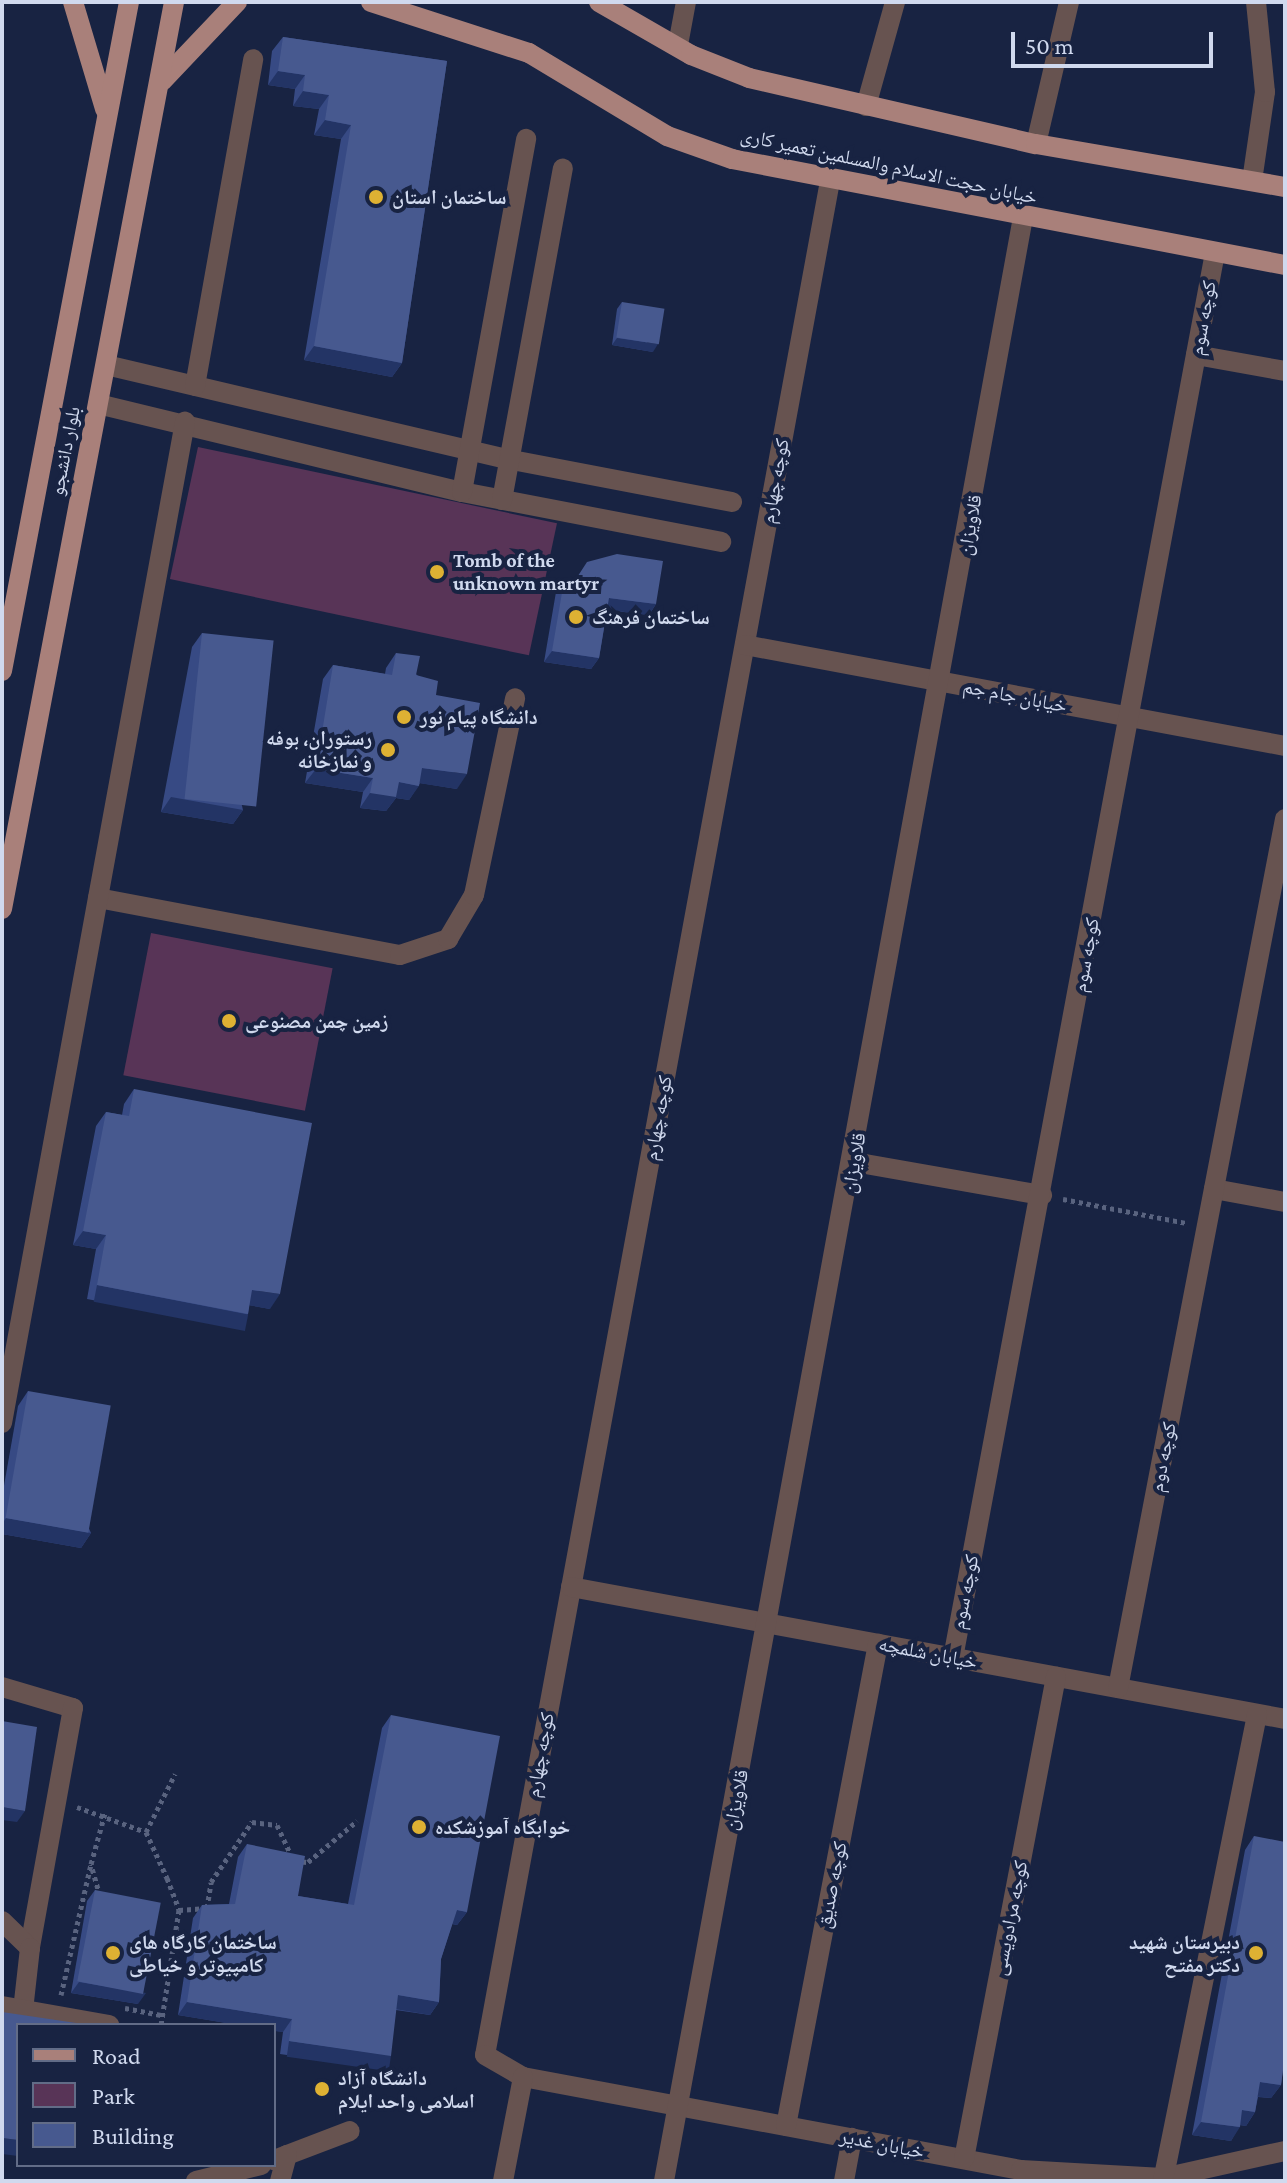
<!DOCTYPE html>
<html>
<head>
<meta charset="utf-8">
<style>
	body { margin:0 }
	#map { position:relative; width:1287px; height:2183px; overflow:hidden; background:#182342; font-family:"Crimson Pro","Noto Naskh Arabic",serif }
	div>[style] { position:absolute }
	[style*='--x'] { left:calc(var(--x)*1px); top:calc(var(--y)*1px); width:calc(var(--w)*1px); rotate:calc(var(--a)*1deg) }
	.green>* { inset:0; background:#583457; transform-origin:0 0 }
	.path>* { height:5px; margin-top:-2.5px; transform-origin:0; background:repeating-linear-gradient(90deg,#59637f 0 4px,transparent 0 8px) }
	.minor>* { height:20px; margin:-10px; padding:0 10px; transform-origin:10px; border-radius:10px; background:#675350 }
	.major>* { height:20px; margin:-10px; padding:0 10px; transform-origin:10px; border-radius:10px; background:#a9807a }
	.wall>* { inset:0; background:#374a84 }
	.shaded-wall>* { inset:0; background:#233465; transform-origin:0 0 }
	.building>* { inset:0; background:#47598f; transform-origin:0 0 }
	.dots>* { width:22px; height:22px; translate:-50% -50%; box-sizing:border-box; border:4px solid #182342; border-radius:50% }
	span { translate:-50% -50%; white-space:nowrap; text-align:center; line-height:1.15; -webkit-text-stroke:8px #182342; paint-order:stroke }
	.street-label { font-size:20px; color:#d0d9ee }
	.poi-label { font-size:20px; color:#d0d9ee; font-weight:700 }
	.left { translate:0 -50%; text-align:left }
	.right { translate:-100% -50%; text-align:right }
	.frame { position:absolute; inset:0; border:4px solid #d0d9ee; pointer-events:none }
	.legend { position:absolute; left:16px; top:2023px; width:260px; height:144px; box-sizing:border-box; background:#182342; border:2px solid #626c87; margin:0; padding:10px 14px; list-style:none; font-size:24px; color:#d0d9ee }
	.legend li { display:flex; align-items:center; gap:16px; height:40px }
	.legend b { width:40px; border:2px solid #626c87 }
	.scale { position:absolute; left:1011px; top:32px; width:202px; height:36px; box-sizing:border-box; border:4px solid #d0d9ee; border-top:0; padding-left:10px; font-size:24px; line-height:28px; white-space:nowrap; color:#d0d9ee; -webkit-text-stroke:6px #182342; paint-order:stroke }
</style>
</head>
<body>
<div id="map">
	<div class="green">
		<i style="left:198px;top:447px;width:367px;height:135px;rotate:12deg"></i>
		<i style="left:151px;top:933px;width:185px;height:145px;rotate:11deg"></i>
	</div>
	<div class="path">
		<i style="--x:1063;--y:1199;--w:125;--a:11"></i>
		<i style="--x:77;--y:1807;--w:73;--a:19.9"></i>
		<i style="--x:146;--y:1832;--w:51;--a:65.5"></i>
		<i style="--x:167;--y:1878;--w:34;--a:69"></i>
		<i style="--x:179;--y:1910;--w:116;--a:98.9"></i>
		<i style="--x:146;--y:1832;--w:65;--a:-63.4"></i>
		<i style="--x:100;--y:1896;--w:33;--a:-106"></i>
		<i style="--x:91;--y:1864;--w:53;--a:-74.6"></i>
		<i style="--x:179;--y:1910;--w:28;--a:-4"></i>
		<i style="--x:207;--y:1908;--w:26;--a:-81"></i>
		<i style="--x:211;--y:1882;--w:73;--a:-55.7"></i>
		<i style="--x:252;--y:1822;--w:25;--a:7"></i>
		<i style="--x:277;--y:1825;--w:40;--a:65"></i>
		<i style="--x:294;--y:1861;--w:14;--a:4"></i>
		<i style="--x:308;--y:1862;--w:64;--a:-39.9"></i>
		<i style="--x:61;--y:1995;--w:134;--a:-77.1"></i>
		<i style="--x:125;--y:2008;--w:38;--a:11"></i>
	</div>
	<div class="minor">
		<i style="--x:678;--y:45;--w:44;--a:-79.5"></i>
		<i style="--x:866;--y:106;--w:108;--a:-74.4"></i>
		<i style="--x:1036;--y:144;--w:146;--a:-76.9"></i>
		<i style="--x:830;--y:181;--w:1905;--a:100.43"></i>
		<i style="--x:485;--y:2055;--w:44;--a:30.1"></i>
		<i style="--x:523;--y:2077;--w:507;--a:10.58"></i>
		<i style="--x:1021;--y:2170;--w:142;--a:3.2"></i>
		<i style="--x:1163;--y:2178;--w:125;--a:-12.5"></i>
		<i style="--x:1252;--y:181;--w:90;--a:-81.7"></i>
		<i style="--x:1265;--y:92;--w:90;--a:-95.7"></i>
		<i style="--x:1196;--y:355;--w:90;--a:10.2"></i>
		<i style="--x:106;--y:365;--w:417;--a:13.2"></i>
		<i style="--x:512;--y:460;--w:224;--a:10.8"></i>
		<i style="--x:195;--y:386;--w:332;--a:-79.9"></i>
		<i style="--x:98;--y:404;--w:374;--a:13.6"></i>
		<i style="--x:462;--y:492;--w:264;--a:10.9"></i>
		<i style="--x:462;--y:492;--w:359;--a:-79.7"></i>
		<i style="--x:502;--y:500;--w:337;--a:-79.6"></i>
		<i style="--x:745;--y:645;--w:549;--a:10.59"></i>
		<i style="--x:98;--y:898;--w:307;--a:10.7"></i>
		<i style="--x:400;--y:955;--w:51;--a:-18.4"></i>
		<i style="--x:448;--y:939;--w:51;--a:-59.4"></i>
		<i style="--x:474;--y:895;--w:201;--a:-78.2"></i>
		<i style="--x:854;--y:1162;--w:191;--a:10"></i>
		<i style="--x:1214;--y:1189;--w:72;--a:10.4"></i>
		<i style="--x:2;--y:1423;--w:1018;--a:-79.64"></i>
		<i style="--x:571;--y:1587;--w:726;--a:10.47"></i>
		<i style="--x:953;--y:1658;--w:1430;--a:-79.44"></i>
		<i style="--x:2;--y:1687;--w:74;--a:16.5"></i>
		<i style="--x:73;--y:1708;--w:244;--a:100.2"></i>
		<i style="--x:1118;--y:1688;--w:885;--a:-79.12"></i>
		<i style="--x:2;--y:1921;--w:39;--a:44"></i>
		<i style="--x:30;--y:1948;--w:62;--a:96.4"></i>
		<i style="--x:2;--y:2006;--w:109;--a:10.1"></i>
		<i style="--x:786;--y:2126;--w:491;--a:-79.2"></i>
		<i style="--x:964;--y:2159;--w:491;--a:-79.2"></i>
		<i style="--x:274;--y:2160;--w:81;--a:-20.9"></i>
		<i style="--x:196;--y:2181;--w:67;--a:-13.8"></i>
		<i style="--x:280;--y:2181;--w:27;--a:-75"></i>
		<i style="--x:503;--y:2181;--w:106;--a:-79.1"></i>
		<i style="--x:664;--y:2181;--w:1996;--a:-79.64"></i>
		<i style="--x:844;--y:2181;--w:44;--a:-79.5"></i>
		<i style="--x:1163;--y:2181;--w:476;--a:-78.6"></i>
	</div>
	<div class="major">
		<i style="--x:73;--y:2;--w:112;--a:73.3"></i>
		<i style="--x:371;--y:2;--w:166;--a:17.9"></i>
		<i style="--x:529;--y:53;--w:161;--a:31"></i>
		<i style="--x:667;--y:136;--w:69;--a:19.5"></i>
		<i style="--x:732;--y:159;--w:563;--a:10.85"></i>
		<i style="--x:599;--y:2;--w:106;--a:29.9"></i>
		<i style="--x:691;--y:55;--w:62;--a:21.6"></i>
		<i style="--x:749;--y:78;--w:294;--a:13"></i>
		<i style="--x:1036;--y:144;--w:253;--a:9.8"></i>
		<i style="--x:162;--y:81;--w:109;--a:-46.5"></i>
		<i style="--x:2;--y:671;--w:681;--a:-79.25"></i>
		<i style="--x:2;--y:909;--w:923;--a:-79.26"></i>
	</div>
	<div class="wall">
		<i style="clip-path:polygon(283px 37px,447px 61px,402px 363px,392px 377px,304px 360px,341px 139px,314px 135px,319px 109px,293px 106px,295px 89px,268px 85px,272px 51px)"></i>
		<i style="clip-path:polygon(622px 302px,653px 352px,612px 345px,617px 309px)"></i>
		<i style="clip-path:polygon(564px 581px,656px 604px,649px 615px,607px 610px,599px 658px,591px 669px,544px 662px,556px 592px)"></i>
		<i style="clip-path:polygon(202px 633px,243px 810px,233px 824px,161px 812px,192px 647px)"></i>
		<i style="clip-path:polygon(396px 653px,436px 695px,457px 789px,420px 783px,409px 800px,396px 798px,386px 811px,360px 808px,363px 792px,305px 783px,323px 679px,333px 665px,385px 674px,386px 668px)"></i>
		<i style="clip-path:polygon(134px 1089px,270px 1309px,249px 1305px,248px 1314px,237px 1328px,87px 1299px,96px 1249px,73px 1245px,96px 1126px,106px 1112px,122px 1115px,124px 1104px)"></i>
		<i style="clip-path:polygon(28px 1391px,91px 1533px,81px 1548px,2px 1534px,2px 1497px,18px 1406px)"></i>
		<i style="clip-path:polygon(391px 1715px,467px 1912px,457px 1925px,452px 1924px,441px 1959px,439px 2002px,430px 2015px,396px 2010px,382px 2069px,280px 2054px,283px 2032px,178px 2015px,193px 1918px,202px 1905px,229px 1904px,238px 1857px,247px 1844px,298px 1896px,348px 1904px,382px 1728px)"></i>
		<i style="clip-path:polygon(1254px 1836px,1284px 2061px,1281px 2085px,1271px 2098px,1258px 2097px,1255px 2112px,1246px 2126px,1240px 2125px,1231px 2141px,1192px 2135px,1245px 1850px)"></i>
		<i style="clip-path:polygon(95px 1890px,138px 2004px,71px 1993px,87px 1901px)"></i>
	</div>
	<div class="shaded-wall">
		<i style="clip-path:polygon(278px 71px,305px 75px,295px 89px,268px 85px)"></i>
		<i style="clip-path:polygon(303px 91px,329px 95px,319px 109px,293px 106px)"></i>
		<i style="clip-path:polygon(325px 120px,351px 125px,341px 139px,314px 135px)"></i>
		<i style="clip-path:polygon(617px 338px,658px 344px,653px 352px,612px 345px)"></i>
		<i style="clip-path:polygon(314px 346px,402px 363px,392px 377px,304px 360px)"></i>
		<i style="clip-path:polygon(609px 598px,656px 604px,649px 615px,601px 609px)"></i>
		<i style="clip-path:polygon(552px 651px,599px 658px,591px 669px,544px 662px)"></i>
		<i style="clip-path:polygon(422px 768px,467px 774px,457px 789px,412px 782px)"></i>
		<i style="clip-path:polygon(316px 769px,373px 778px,363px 792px,305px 783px)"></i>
		<i style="clip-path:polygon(399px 782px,419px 786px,409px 800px,396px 798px,386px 811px,360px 808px,370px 793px)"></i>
		<i style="clip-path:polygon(171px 797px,243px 810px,233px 824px,161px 812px)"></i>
		<i style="clip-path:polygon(83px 1231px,106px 1235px,96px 1249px,73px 1245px)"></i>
		<i style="left:97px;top:1285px;width:154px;height:17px;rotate:11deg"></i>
		<i style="clip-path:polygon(252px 1290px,280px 1294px,270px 1309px,242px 1304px)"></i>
		<i style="clip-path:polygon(6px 1518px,91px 1533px,81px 1548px,2px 1534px,2px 1524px)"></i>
		<i style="clip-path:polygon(2px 1807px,25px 1811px,17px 1822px,2px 1820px)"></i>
		<i style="clip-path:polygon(457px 1910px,467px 1912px,457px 1925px,447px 1923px)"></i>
		<i style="clip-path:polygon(79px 1982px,146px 1993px,138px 2004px,71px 1993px)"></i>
		<i style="clip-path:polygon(398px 1995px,439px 2002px,430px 2015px,389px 2008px)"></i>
		<i style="clip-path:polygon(187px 2002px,292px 2019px,283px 2032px,274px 2031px,274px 2025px,238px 2025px,178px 2015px)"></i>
		<i style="left:289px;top:2041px;width:103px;height:16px;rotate:8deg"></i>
		<i style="clip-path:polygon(1260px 2082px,1281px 2085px,1271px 2098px,1251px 2096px)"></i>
		<i style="clip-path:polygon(1242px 2110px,1255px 2112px,1246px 2126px,1232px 2124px)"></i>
		<i style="clip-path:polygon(1201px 2122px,1240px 2127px,1231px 2141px,1192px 2135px)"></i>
		<i style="clip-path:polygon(2px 2138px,18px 2140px,18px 2156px,2px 2154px)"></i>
	</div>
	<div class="building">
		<i style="clip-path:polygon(283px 37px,447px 61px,402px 363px,314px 346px,351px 125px,325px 120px,329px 95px,303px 91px,305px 75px,278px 71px)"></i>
		<i style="left:622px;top:302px;width:43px;height:36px;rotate:9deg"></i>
		<i style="clip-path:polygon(617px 554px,663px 561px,656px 604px,609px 598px,599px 658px,552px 651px,564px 581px,574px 582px,587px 562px)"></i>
		<i style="left:202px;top:633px;width:72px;height:167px;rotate:6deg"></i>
		<i style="clip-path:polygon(396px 653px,420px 656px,416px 675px,438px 681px,436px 695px,480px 703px,467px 774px,422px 768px,419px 786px,399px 782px,396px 797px,370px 793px,373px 778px,316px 769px,333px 665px,392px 675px)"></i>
		<i style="clip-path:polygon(134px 1089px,312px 1123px,280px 1294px,252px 1290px,248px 1314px,97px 1285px,106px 1235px,83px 1231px,106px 1112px,129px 1116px)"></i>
		<i style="left:28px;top:1391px;width:84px;height:129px;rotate:10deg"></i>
		<i style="clip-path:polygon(391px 1715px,500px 1736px,467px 1912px,457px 1910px,441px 1959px,439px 2002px,398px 1995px,391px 2056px,289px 2041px,292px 2019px,187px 2002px,202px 1905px,235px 1904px,247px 1844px,305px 1856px,298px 1896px,354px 1905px)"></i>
		<i style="clip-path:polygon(2px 1721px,37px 1727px,25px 1811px,2px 1807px)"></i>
		<i style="clip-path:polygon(1254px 1836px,1285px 1842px,1285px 2055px,1281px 2085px,1260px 2082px,1255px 2112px,1242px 2110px,1240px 2127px,1201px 2122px)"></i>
		<i style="left:95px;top:1890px;width:67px;height:93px;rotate:11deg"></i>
		<i style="clip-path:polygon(2px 2012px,83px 2024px,18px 2025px,18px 2140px,2px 2138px)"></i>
	</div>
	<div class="dots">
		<i style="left:376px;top:197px;background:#deb133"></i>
		<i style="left:437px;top:572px;background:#deb133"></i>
		<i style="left:576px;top:617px;background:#deb133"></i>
		<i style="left:404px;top:717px;background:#deb133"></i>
		<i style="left:388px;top:750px;background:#deb133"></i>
		<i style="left:229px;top:1021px;background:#deb133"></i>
		<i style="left:419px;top:1827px;background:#deb133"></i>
		<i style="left:113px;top:1953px;background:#deb133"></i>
		<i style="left:1256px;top:1953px;background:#deb133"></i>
		<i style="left:322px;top:2089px;background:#deb133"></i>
	</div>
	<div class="street-label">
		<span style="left:889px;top:166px;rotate:12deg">خیابان حجت الاسلام والمسلمین تعمیر کاری</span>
		<span style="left:1203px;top:318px;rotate:-80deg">کوچه سوم</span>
		<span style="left:65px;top:451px;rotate:-79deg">بلوار دانشجو</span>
		<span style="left:775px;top:481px;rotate:-80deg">کوچه چهارم</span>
		<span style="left:970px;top:525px;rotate:-80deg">قلاویزان</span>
		<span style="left:1015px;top:696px;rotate:11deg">خیابان جام جم</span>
		<span style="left:1086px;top:955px;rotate:-80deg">کوچه سوم</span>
		<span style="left:658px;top:1118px;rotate:-80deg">کوچه چهارم</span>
		<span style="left:854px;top:1163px;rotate:-80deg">قلاویزان</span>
		<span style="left:1163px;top:1457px;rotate:-79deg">کوچه دوم</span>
		<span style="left:965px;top:1592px;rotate:-79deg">کوچه سوم</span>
		<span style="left:928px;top:1653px;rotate:11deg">خیابان شلمچه</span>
		<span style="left:540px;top:1755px;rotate:-80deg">کوچه چهارم</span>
		<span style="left:736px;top:1800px;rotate:-79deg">قلاویزان</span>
		<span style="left:832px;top:1885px;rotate:-79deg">کوچه صدیق</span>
		<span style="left:1010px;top:1918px;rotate:-79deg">کوچه مرادویسی</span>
		<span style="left:882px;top:2144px;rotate:11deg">خیابان غدیر</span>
	</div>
	<div class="poi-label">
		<span class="left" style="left:392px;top:197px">ساختمان استان</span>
		<span class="left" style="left:453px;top:572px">Tomb of the<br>unknown martyr</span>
		<span class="left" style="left:592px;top:617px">ساختمان فرهنگ</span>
		<span class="left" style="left:420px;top:717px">دانشگاه پیام نور</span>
		<span class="right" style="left:372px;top:750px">رستوران، بوفه<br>و نمازخانه</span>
		<span class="left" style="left:245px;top:1021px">زمین چمن مصنوعی</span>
		<span class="left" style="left:435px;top:1827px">خوابگاه آموزشکده</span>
		<span class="left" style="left:129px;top:1954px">ساختمان کارگاه های<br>کامپیوتر و خیاطی</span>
		<span class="right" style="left:1240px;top:1954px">دبیرستان شهید<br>دکتر مفتح</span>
		<span class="left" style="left:338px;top:2090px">دانشگاه آزاد<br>اسلامی واحد ایلام</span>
	</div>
	<div class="frame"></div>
	<ul class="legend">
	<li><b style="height:10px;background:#a9807a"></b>Road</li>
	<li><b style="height:22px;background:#583457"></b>Park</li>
	<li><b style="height:22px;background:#47598f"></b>Building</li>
	</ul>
	<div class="scale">50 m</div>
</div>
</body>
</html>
